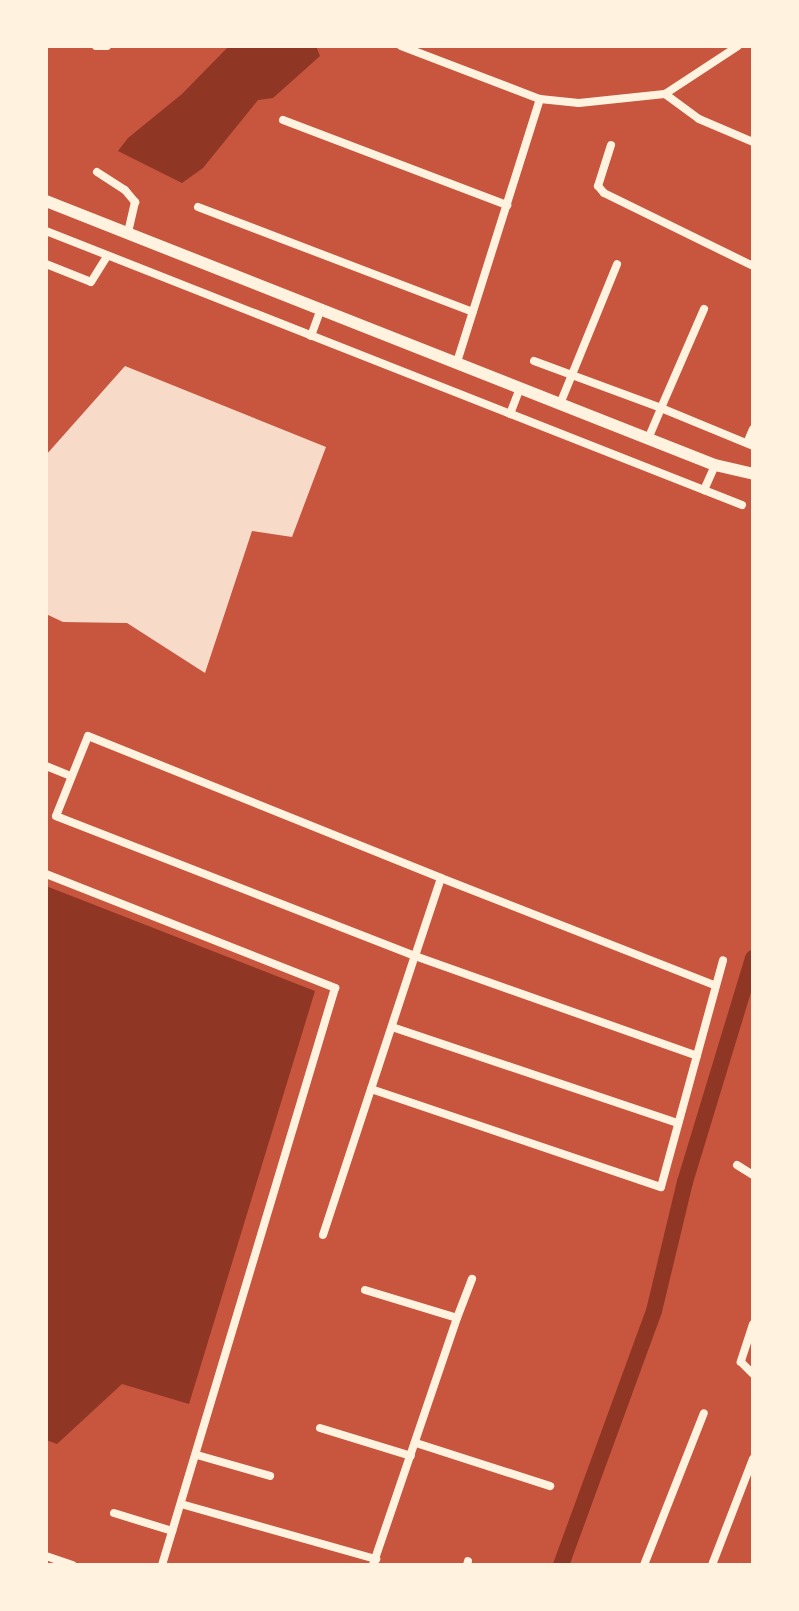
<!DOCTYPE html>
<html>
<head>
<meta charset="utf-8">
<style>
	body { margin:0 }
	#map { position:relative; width:799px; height:1611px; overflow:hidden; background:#c8553d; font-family:"Nunito Sans",sans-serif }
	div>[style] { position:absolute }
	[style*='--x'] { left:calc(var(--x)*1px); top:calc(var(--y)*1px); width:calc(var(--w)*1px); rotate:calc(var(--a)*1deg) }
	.water>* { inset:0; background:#8f3625 }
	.canal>* { height:16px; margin:-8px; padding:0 8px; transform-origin:8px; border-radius:8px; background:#8f3625 }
	.building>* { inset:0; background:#f7dbc8 }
	.minor>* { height:8px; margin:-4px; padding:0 4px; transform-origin:4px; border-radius:4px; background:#fff3e0 }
	.tertiary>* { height:12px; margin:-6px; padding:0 6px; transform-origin:6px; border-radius:6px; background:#fff3e0 }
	span { translate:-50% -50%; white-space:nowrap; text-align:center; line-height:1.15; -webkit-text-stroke:7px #fff3e0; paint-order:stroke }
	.frame { position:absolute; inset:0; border:48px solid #fff3e0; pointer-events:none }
</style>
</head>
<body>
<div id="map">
	<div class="water">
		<i style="clip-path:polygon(229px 46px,316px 46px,320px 56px,273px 98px,258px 100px,203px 168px,182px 183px,118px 151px,128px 138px,182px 94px)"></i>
		<i style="clip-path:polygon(46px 886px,315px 991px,189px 1404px,122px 1384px,57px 1444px,46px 1440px)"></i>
	</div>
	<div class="canal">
		<i style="--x:561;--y:1565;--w:270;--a:-69.9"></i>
		<i style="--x:654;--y:1311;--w:133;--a:-76.5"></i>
		<i style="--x:685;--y:1182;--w:234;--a:-73.1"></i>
	</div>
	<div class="building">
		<i style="clip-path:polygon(125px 366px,326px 447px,292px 537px,252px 531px,205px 673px,127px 623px,63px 622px,46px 614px,46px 455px)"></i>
	</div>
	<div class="minor">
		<i style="--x:96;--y:46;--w:11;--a:0"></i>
		<i style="--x:401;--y:46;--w:149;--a:20.9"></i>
		<i style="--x:540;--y:99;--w:39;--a:6"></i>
		<i style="--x:579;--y:103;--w:86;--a:-6"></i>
		<i style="--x:665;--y:94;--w:87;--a:-33.3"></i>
		<i style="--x:665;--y:94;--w:42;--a:36.3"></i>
		<i style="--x:699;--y:119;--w:59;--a:23.1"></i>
		<i style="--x:283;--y:120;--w:240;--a:20.8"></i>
		<i style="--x:611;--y:145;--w:43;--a:107.6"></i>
		<i style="--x:598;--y:186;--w:9;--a:49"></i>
		<i style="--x:604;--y:193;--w:166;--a:26.1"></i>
		<i style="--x:97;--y:172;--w:33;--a:33"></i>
		<i style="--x:125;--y:190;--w:16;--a:50"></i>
		<i style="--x:135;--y:202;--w:32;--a:103"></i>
		<i style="--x:198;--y:207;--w:294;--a:20.9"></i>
		<i style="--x:46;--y:231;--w:748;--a:21.49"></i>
		<i style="--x:46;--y:264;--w:48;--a:21.8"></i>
		<i style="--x:91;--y:282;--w:31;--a:-58"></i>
		<i style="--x:311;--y:336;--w:29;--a:-70"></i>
		<i style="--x:534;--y:361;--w:135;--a:20.3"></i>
		<i style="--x:661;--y:408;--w:108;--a:-66.5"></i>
		<i style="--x:457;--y:362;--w:276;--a:-72.5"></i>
		<i style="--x:560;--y:404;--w:151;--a:-67.8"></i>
		<i style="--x:510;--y:414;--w:28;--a:-69"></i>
		<i style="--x:648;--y:439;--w:34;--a:-67"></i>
		<i style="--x:661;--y:408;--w:100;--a:22.4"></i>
		<i style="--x:747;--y:443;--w:15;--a:-67"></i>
		<i style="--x:704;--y:490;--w:27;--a:-66"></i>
		<i style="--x:88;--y:736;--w:380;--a:21.9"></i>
		<i style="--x:441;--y:878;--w:82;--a:108.4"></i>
		<i style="--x:415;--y:956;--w:385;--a:-158.7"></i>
		<i style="--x:56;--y:816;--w:86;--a:-68.2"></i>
		<i style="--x:46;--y:766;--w:27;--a:22"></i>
		<i style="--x:46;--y:874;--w:311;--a:21.5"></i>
		<i style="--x:335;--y:988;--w:602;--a:106.69"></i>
		<i style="--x:441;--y:878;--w:295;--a:21.4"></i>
		<i style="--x:392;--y:1027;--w:302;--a:18.6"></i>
		<i style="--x:371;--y:1089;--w:306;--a:18.7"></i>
		<i style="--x:661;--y:1187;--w:235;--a:-74.7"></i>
		<i style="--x:737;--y:1165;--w:19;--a:32"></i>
		<i style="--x:323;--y:1235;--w:294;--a:-71.8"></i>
		<i style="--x:415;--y:956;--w:299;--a:19.5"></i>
		<i style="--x:365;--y:1290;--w:96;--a:16.9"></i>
		<i style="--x:457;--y:1318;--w:261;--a:108.8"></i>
		<i style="--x:457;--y:1318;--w:42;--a:-69"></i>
		<i style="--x:753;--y:1324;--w:40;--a:108"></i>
		<i style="--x:741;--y:1362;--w:17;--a:45"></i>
		<i style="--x:320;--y:1428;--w:95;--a:17.1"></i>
		<i style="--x:416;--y:1443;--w:141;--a:17.8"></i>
		<i style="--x:197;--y:1455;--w:76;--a:16"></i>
		<i style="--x:181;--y:1504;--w:203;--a:15.8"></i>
		<i style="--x:114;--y:1513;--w:61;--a:17.2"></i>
		<i style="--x:46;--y:1556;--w:28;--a:19"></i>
		<i style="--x:467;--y:1565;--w:4;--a:-76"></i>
		<i style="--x:644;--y:1565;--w:163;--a:-68.5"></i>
		<i style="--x:712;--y:1565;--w:114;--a:-68.9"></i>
	</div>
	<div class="tertiary">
		<i style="--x:46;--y:201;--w:719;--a:21.54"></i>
		<i style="--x:715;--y:465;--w:39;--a:13"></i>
	</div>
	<div class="frame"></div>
</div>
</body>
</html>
